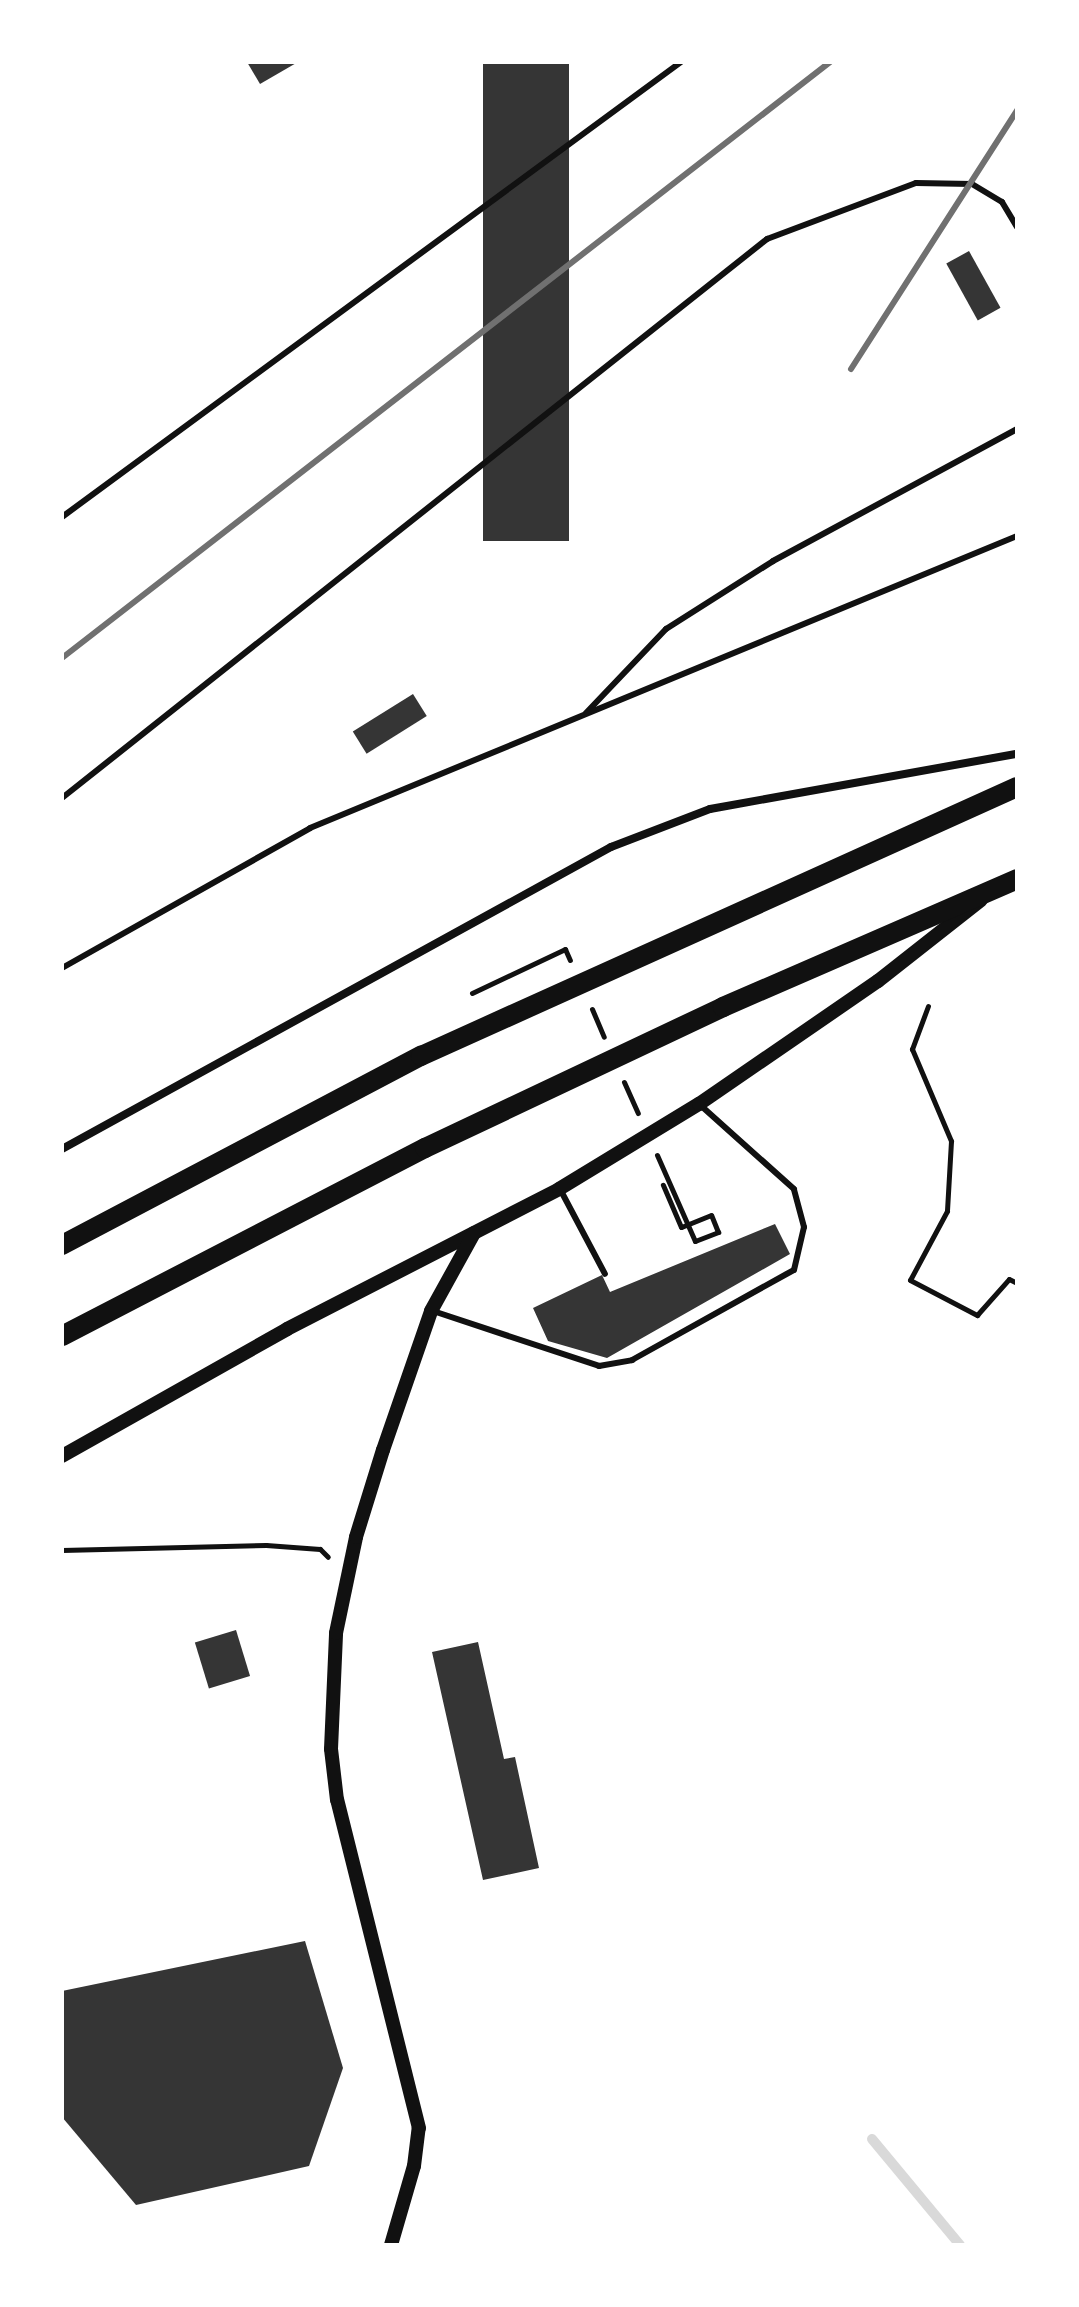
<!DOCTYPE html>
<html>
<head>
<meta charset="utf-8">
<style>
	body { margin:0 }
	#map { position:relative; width:1079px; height:2307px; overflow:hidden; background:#fff; font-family:Barlow,sans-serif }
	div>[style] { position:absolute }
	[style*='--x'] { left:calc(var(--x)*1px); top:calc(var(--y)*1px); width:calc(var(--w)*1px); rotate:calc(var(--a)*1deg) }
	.stream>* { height:10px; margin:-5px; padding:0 5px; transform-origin:5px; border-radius:5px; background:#d9d9d9 }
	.building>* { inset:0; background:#353535; transform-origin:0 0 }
	.path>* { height:5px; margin:-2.5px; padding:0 2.5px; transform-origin:2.5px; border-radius:2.5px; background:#111 }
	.service>* { height:6px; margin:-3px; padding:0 3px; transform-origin:3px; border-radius:3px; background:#111 }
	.minor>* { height:8px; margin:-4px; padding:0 4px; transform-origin:4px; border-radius:4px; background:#111 }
	.tertiary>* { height:14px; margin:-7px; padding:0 7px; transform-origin:7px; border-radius:7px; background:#111 }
	.primary>* { height:20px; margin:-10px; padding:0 10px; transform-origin:10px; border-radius:10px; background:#111 }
	.rail>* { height:6px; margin:-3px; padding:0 3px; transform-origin:3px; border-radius:3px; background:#707070 }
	span { translate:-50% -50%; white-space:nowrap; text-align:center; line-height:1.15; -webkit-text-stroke:6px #fff; paint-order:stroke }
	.frame { position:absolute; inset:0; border:64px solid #fff; pointer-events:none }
</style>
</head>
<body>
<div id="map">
	<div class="stream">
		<i style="--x:872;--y:2139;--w:138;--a:50.3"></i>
	</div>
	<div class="building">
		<i style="clip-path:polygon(247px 62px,298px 62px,260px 84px)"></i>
		<i style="left:483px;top:62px;width:86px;height:479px"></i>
		<i style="left:969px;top:251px;width:65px;height:26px;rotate:61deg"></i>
		<i style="left:413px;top:694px;width:26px;height:71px;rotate:58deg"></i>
		<i style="clip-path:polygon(775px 1224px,790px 1254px,607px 1358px,548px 1341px,533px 1308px,602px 1275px,610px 1292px)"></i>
		<i style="left:236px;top:1630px;width:48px;height:43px;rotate:73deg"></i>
		<i style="clip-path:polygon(478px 1642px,504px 1759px,515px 1757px,539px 1868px,483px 1880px,432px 1652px)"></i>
		<i style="clip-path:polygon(305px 1941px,343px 2068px,309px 2166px,136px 2205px,62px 2117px,62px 1991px)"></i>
	</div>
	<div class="path">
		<i style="--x:472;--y:993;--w:103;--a:-25.3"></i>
		<i style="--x:565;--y:949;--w:12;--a:66"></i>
		<i style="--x:928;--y:1006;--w:46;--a:110.4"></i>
		<i style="--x:912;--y:1049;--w:100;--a:67"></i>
		<i style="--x:951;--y:1141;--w:70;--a:93.3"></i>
		<i style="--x:947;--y:1211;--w:78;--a:118.2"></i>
		<i style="--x:910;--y:1280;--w:76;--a:27.6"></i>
		<i style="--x:977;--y:1315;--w:48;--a:-48.4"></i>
		<i style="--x:1009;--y:1279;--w:9;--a:27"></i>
		<i style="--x:592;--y:1009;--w:30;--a:67"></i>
		<i style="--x:624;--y:1082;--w:34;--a:66"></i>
		<i style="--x:657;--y:1155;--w:94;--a:66.2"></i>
		<i style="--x:695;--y:1241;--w:25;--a:-21"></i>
		<i style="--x:718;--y:1232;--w:18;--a:-112"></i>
		<i style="--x:711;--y:1215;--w:32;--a:158"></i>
		<i style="--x:681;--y:1227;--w:46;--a:-113.2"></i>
		<i style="--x:62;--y:1550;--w:204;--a:-1.4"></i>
		<i style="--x:266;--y:1545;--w:54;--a:4.2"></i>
		<i style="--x:320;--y:1549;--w:11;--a:45"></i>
	</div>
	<div class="service">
		<i style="--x:62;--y:517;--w:768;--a:-36.32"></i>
		<i style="--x:586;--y:713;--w:116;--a:-46.4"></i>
		<i style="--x:666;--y:629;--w:127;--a:-32.4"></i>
		<i style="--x:773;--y:561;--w:277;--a:-28.4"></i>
		<i style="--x:62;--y:798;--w:900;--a:-38.41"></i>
		<i style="--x:767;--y:239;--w:159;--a:-20.6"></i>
		<i style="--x:916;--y:183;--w:56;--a:1"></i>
		<i style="--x:972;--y:184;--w:35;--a:31"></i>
		<i style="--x:1002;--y:202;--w:29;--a:59"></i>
		<i style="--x:62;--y:968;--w:285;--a:-29.4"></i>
		<i style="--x:310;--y:828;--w:765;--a:-22.44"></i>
		<i style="--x:560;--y:1189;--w:96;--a:62.1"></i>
		<i style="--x:433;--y:1311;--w:175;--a:18.3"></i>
		<i style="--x:599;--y:1366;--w:34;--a:-10"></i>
		<i style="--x:632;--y:1360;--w:185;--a:-29.1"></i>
		<i style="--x:794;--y:1270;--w:44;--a:-76.9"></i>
		<i style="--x:804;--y:1227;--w:39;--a:-105"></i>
		<i style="--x:794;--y:1189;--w:127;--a:-138.2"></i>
	</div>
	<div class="minor">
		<i style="--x:62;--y:1149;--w:627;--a:-28.81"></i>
		<i style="--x:611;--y:847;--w:106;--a:-21"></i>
		<i style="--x:710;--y:809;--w:312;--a:-10.2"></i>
	</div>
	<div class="tertiary">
		<i style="--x:62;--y:1456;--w:258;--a:-29.4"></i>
		<i style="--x:287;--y:1329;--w:306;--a:-27.2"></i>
		<i style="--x:559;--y:1189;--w:164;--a:-31.3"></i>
		<i style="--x:699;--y:1104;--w:217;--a:-34.5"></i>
		<i style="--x:878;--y:981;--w:131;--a:-38.2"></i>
		<i style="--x:391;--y:2245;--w:82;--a:-73.8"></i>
		<i style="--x:414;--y:2166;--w:38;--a:-83"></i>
		<i style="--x:419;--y:2128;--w:338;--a:-104"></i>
		<i style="--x:337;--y:1800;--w:51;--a:-96.7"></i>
		<i style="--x:331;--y:1749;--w:116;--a:-87.5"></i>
		<i style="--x:336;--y:1633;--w:98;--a:-78.2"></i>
		<i style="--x:356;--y:1537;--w:91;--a:-72.8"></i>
		<i style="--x:383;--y:1450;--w:147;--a:-70.9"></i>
		<i style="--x:431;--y:1311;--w:89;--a:-61.1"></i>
	</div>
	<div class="primary">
		<i style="--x:62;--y:1245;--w:406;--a:-27.8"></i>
		<i style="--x:421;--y:1056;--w:654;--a:-24.29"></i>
		<i style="--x:62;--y:1336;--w:409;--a:-27.4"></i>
		<i style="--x:425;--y:1148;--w:330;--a:-25.3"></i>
		<i style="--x:723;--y:1007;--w:321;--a:-23.5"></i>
	</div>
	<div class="rail">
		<i style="--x:851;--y:369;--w:308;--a:-57.3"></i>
		<i style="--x:62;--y:658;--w:972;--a:-37.81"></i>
	</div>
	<div class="frame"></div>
</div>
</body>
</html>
